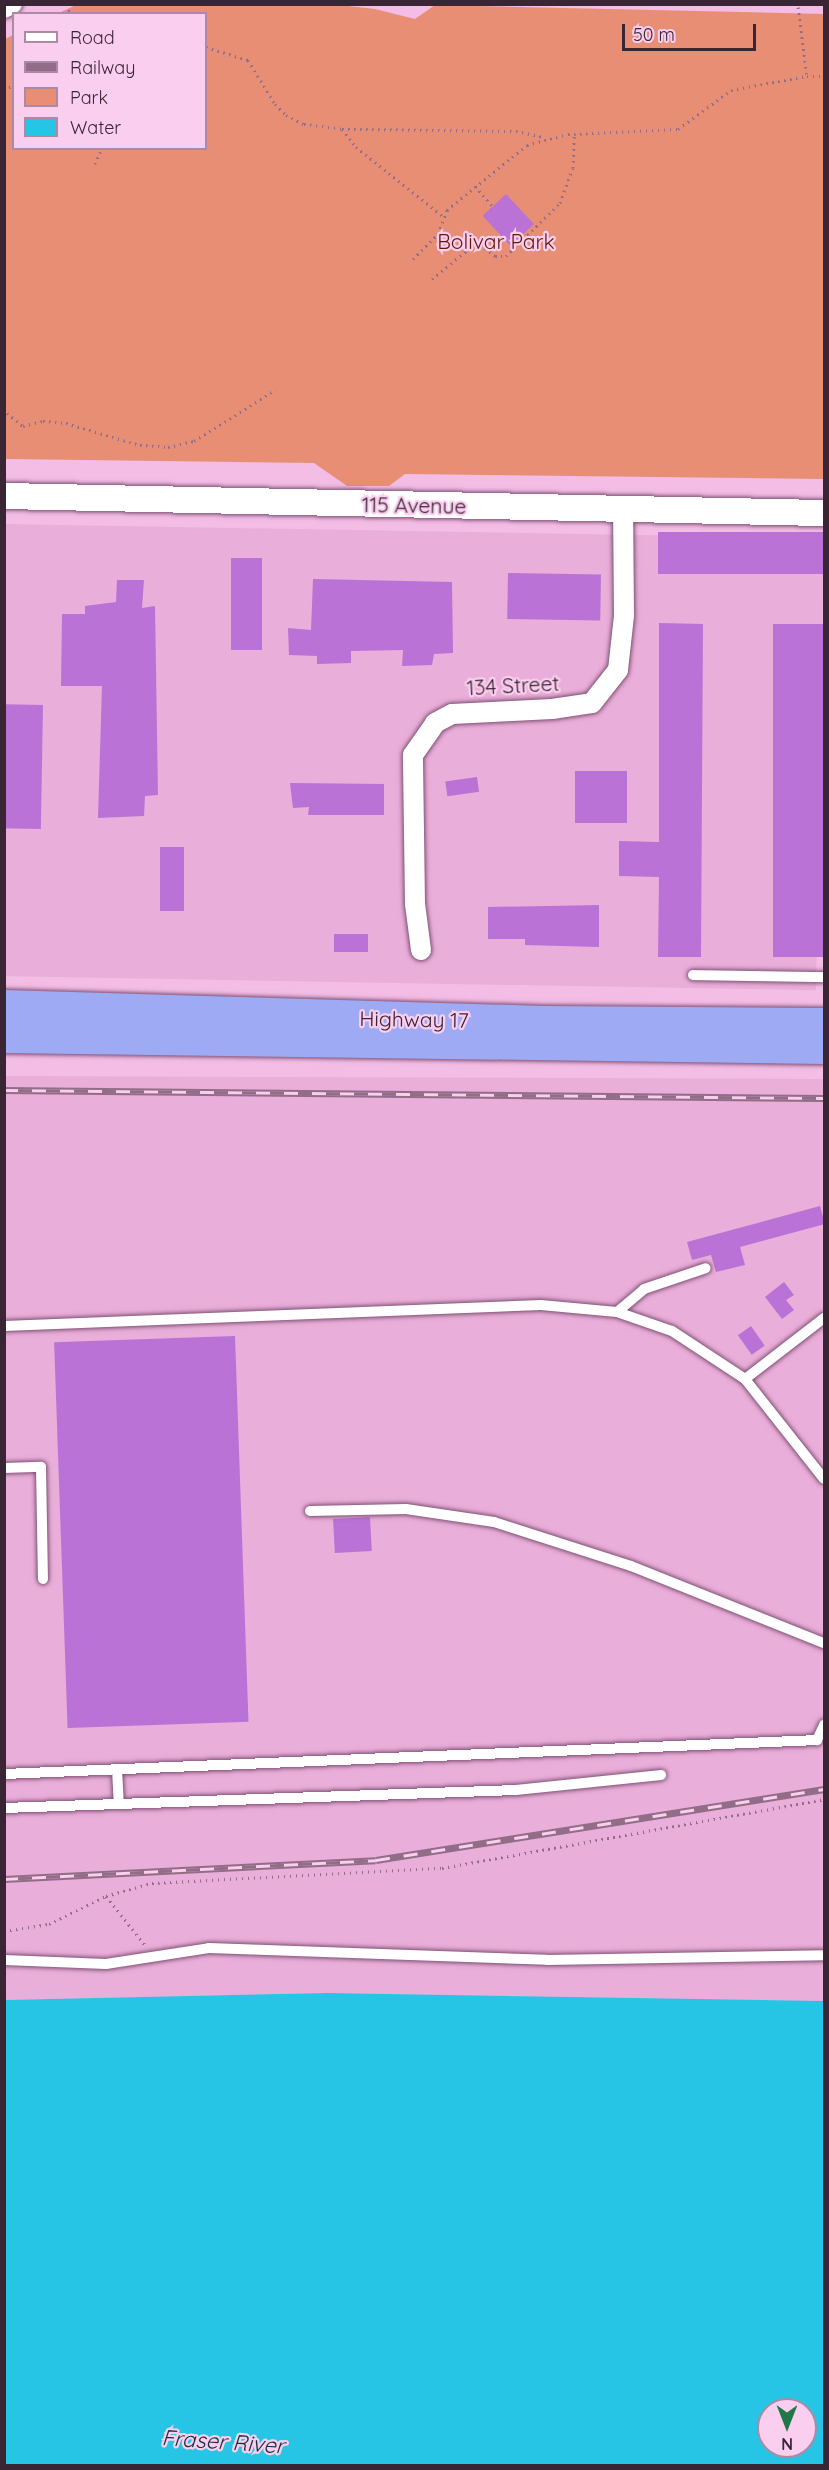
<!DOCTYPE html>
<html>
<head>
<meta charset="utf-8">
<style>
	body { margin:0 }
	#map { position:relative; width:829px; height:2470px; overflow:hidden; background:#f3bde5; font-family:Quicksand,sans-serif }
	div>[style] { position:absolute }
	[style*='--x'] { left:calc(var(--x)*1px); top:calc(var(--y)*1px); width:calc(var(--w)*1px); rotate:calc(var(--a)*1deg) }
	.built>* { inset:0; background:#e9aed9; transform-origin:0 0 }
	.green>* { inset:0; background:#e88e75 }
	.water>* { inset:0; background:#27c5e5 }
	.building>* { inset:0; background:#ba72d6; transform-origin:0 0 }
	.path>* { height:3px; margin-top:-1.5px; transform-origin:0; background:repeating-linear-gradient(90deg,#936e8a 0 1.5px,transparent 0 6px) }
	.roads { filter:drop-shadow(0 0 2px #805175) drop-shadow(0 0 2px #805175) }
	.service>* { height:10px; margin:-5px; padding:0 5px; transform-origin:5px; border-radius:5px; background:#fff }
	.minor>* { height:20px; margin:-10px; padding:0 10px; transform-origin:10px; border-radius:10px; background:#fff }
	.tertiary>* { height:26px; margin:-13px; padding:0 13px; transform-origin:13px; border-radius:13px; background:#fff }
	.trunk>* { height:33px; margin:-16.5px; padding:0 16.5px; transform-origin:16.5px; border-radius:16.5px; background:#9faaf4 }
	.rail>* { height:7px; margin-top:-3.5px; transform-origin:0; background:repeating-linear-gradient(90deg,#faceee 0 14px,#926d88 0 28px); box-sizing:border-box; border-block:2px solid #926d88 }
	span { translate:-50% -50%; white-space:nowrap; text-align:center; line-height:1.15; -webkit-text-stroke:4.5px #faceee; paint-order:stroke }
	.park-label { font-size:21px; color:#651801 }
	.street-label { font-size:21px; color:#392534 }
	.water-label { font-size:22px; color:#14323a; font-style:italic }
	.frame { position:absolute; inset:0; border:6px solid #392534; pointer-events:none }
	.legend { position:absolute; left:12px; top:12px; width:195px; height:138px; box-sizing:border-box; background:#faceee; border:2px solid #ad8aa4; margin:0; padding:8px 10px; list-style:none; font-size:18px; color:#392534 }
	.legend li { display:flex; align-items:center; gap:12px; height:30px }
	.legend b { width:30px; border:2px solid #ad8aa4 }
	.north { position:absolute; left:757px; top:2398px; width:60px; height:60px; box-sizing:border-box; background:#faceee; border:2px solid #ad8aa4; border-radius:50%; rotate:180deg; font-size:16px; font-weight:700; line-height:24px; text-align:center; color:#392534 }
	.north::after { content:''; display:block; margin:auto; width:21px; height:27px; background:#20774a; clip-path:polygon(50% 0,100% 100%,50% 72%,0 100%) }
	.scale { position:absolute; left:622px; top:24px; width:134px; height:27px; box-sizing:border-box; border:3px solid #392534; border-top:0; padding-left:8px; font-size:18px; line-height:21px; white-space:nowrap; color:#392534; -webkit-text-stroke:4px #faceee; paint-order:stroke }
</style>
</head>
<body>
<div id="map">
	<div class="built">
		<i style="left:5px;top:524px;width:819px;height:452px;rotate:1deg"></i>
		<i style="clip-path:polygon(4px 1076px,824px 1079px,824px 2001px,328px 1993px,5px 2000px)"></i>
	</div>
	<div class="green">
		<i style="clip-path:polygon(78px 4px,330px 4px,375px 9px,415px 19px,435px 5px,824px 14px,824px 479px,405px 474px,389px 486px,347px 486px,314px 463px,5px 459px,5px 39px,13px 35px,14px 148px,206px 148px,206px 14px,59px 13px)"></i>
	</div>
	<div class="water">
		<i style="clip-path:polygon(evenodd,328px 1993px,824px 2001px,824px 2465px,5px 2465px,5px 2000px,328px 1993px,769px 2410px,805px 2410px,805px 2446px,769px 2446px,769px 2410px)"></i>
	</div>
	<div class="building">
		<i style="left:506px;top:194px;width:41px;height:32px;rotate:47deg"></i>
		<i style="left:658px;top:532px;width:167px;height:42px"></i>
		<i style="left:231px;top:558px;width:31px;height:92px"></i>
		<i style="left:508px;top:573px;width:93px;height:46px;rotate:1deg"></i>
		<i style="clip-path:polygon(313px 579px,452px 582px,453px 653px,434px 654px,432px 665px,402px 666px,403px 650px,351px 651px,351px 663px,317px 664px,317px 656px,289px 655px,288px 628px,311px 630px)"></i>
		<i style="clip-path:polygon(117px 580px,144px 580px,142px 608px,155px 606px,158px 795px,145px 796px,144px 816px,98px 818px,102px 686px,61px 686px,62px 614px,85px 614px,85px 606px,116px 602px)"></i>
		<i style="clip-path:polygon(659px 623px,703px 624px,701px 957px,658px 957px,659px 877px,619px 876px,619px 841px,659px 842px)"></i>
		<i style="left:773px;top:624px;width:52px;height:333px"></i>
		<i style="left:43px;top:705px;width:124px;height:39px;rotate:91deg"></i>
		<i style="left:575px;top:771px;width:52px;height:52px"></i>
		<i style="left:477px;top:777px;width:15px;height:32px;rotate:82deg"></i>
		<i style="clip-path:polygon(290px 783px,384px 784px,384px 815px,308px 815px,309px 807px,293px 808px)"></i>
		<i style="left:160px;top:847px;width:24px;height:64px"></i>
		<i style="clip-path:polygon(599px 905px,599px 947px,525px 945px,525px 939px,488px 939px,488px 907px)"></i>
		<i style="left:334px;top:934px;width:34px;height:18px"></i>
		<i style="clip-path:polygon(820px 1206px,825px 1224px,740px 1247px,745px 1265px,716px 1272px,711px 1255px,692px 1260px,687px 1242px)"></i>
		<i style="clip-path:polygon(784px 1282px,794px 1295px,786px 1300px,794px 1310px,782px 1319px,765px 1297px)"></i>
		<i style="left:751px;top:1326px;width:24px;height:16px;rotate:55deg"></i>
		<i style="left:235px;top:1336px;width:386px;height:181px;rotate:88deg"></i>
		<i style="left:370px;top:1517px;width:34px;height:37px;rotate:87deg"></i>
	</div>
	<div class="path">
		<i style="--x:67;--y:4;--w:10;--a:73"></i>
		<i style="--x:798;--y:7;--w:70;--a:82.6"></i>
		<i style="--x:807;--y:76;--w:17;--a:0"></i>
		<i style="--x:206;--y:47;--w:44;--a:17.2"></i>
		<i style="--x:248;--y:60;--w:52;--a:58.5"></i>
		<i style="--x:275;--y:104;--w:16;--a:45"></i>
		<i style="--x:286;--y:115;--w:20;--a:27"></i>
		<i style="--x:304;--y:124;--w:38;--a:7"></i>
		<i style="--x:342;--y:129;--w:174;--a:0.7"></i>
		<i style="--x:516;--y:131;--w:29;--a:12"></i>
		<i style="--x:4;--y:91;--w:12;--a:-35"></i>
		<i style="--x:342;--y:129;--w:23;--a:52"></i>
		<i style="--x:356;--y:147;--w:112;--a:38.5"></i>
		<i style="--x:95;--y:164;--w:17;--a:-66"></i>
		<i style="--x:475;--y:186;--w:28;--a:49"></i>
		<i style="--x:480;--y:244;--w:19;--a:39"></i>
		<i style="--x:495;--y:256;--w:11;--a:0"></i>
		<i style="--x:506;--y:256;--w:76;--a:-44.5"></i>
		<i style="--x:560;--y:203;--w:37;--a:-70"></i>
		<i style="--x:573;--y:168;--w:34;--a:-88"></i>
		<i style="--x:413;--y:259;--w:35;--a:-45"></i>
		<i style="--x:438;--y:234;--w:26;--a:-69"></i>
		<i style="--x:447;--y:210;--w:103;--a:-39.1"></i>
		<i style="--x:527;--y:145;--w:42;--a:-15"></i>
		<i style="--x:568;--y:134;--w:110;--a:-2.6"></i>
		<i style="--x:678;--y:129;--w:66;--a:-36.3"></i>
		<i style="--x:731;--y:90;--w:77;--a:-10.4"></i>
		<i style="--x:432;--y:279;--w:43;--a:-39.3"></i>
		<i style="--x:465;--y:252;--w:35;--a:-27"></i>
		<i style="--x:7;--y:413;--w:21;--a:39"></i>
		<i style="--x:23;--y:426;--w:21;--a:-14"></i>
		<i style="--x:43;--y:421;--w:23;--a:5"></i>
		<i style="--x:66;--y:423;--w:77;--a:16.6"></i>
		<i style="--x:140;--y:445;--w:28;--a:4"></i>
		<i style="--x:168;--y:447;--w:27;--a:-13"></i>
		<i style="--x:194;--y:441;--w:96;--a:-32.2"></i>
		<i style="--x:106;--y:1896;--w:63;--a:51.5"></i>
		<i style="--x:4;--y:1931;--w:46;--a:-8.8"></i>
		<i style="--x:49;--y:1924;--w:64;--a:-26.2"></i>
		<i style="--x:106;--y:1896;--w:48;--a:-15.8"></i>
		<i style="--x:152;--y:1883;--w:290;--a:-3"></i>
		<i style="--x:442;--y:1868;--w:388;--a:-10.2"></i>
	</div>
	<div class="roads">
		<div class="service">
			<i style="--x:693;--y:975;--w:131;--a:0.9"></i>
			<i style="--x:617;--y:1312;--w:35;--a:-40"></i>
			<i style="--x:644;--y:1289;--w:65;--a:-18.7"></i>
			<i style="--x:824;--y:1318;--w:100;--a:142.3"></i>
			<i style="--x:745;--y:1379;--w:127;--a:51.7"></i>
			<i style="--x:4;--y:1326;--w:537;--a:-2.24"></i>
			<i style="--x:541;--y:1305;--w:76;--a:5.3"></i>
			<i style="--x:617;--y:1312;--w:58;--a:19.1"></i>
			<i style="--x:672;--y:1331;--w:87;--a:33.3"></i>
			<i style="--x:4;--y:1468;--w:37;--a:-2"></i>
			<i style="--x:41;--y:1467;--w:112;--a:89"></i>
			<i style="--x:310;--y:1511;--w:96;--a:-1.2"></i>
			<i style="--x:406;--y:1509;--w:89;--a:8.4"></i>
			<i style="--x:494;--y:1522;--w:144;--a:17.8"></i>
			<i style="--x:631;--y:1566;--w:208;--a:21.8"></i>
			<i style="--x:117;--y:1769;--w:35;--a:87"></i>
			<i style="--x:4;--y:1774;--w:814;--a:-2.39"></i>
			<i style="--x:817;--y:1740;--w:17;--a:-65"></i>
			<i style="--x:4;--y:1808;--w:512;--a:-2.01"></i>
			<i style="--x:516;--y:1790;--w:146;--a:-5.9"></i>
			<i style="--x:4;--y:1960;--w:102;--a:2.2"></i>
			<i style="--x:106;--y:1964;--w:104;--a:-8.8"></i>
			<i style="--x:209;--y:1948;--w:338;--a:2"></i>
			<i style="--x:547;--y:1960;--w:277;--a:-1"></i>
		</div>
		<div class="minor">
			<i style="--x:4;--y:8;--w:9;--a:-27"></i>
			<i style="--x:421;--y:950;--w:46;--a:-97.4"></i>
			<i style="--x:415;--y:904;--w:149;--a:-90.8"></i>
			<i style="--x:413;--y:755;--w:39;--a:-55"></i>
			<i style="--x:435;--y:723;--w:19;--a:-28"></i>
			<i style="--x:452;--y:714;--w:100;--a:-2.9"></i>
			<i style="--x:552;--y:709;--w:40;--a:-8.5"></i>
			<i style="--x:592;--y:703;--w:42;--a:-51.8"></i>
			<i style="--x:618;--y:670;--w:54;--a:-83.7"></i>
			<i style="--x:624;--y:616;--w:106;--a:-90.5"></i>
		</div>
		<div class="tertiary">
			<i style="--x:4;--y:496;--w:820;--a:1.19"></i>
		</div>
		<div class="trunk">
			<i style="--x:4;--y:1006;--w:539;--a:1.7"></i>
			<i style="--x:543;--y:1022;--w:281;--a:0.4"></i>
			<i style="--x:4;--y:1036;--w:820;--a:0.77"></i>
		</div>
	</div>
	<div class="rail">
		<i style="--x:4;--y:1090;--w:820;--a:0.56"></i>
		<i style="--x:4;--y:1879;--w:372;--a:-2.9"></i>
		<i style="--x:376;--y:1860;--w:454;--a:-9"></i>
	</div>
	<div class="park-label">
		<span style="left:496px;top:241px">Bolivar Park</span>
	</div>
	<div class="street-label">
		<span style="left:414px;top:505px;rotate:1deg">115 Avenue</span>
		<span style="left:513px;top:685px;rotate:-3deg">134 Street</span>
		<span style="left:414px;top:1019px;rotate:1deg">Highway 17</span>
	</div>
	<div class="water-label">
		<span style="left:223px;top:2442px;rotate:4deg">Fraser River</span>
	</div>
	<div class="frame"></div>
	<ul class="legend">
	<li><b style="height:8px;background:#fff"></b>Road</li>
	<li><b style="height:8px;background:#926d88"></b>Railway</li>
	<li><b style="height:16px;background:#e88e75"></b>Park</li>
	<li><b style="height:16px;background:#27c5e5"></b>Water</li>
	</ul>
	<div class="north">N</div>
	<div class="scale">50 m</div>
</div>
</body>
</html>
